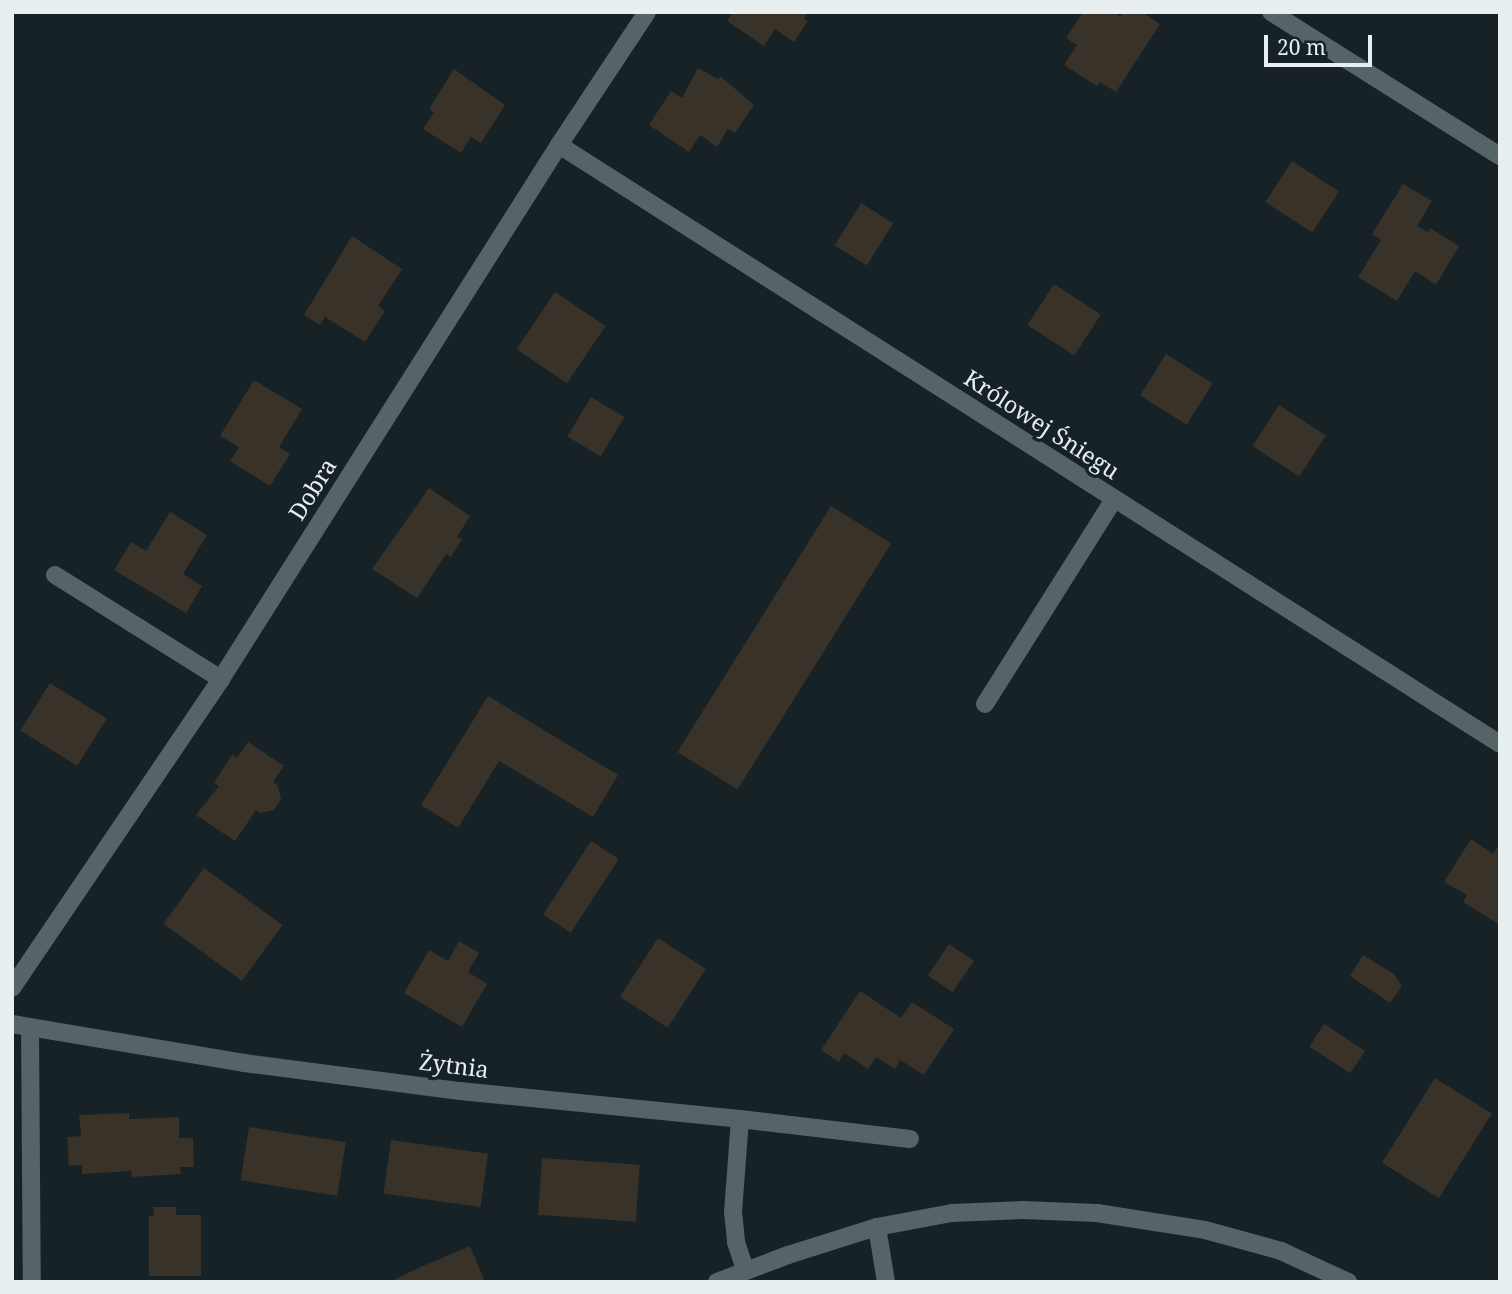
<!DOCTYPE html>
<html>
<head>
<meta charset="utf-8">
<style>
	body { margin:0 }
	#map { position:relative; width:1512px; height:1294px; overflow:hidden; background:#162225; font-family:"Noto Serif",serif }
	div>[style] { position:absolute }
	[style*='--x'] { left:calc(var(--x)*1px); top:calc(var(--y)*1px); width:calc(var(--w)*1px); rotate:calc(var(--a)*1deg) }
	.building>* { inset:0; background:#383229; transform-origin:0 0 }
	.service>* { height:18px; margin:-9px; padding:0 9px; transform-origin:9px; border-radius:9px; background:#566367 }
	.minor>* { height:18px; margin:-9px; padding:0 9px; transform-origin:9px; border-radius:9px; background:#566367 }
	.tertiary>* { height:18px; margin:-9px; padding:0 9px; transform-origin:9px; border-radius:9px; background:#566367 }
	span { translate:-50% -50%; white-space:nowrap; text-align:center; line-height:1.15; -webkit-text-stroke:7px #162225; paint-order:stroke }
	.street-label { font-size:23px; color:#e7eff1 }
	.frame { position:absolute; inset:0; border:14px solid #e7eff1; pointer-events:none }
	.scale { position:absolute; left:1264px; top:35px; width:108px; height:32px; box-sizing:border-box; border:4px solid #e7eff1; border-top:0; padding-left:9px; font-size:21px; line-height:24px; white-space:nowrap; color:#e7eff1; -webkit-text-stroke:5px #162225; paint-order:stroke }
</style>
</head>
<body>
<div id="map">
	<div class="building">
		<i style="clip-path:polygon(733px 12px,808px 12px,804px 19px,808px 21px,794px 42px,775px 29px,764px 46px,727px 21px)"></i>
		<i style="clip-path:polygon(1083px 12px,1113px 12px,1120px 17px,1123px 12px,1142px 12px,1160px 24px,1116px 92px,1100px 82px,1097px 86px,1064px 65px,1077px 45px,1066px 38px)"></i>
		<i style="clip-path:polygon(698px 68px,718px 79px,720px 76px,754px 105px,735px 133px,728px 129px,717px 147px,700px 135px,689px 152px,649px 125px,671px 91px,682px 98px)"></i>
		<i style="clip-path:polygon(454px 69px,505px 105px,481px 143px,471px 137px,461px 153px,423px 129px,434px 112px,429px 109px)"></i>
		<i style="left:1292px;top:161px;width:56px;height:49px;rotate:33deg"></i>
		<i style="clip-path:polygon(1403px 184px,1432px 201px,1417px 226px,1428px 232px,1430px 228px,1459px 246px,1436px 285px,1415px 271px,1397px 301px,1358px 277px,1381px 240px,1372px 234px)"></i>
		<i style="left:861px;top:203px;width:38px;height:50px;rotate:32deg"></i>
		<i style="clip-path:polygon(352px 236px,402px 269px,378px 306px,385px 311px,365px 342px,325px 317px,320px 325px,304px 315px)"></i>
		<i style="left:1054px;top:284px;width:56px;height:49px;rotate:33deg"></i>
		<i style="left:555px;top:292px;width:61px;height:69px;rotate:34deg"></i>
		<i style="left:1166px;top:354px;width:55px;height:49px;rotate:32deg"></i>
		<i style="clip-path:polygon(254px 380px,302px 409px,279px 447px,290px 454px,270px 486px,230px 461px,239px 447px,220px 436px)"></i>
		<i style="left:591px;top:397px;width:39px;height:46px;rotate:31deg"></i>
		<i style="left:1279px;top:405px;width:56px;height:49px;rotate:33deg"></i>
		<i style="clip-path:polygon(429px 488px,470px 516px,457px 537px,462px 539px,451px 557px,446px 554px,417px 598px,372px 569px)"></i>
		<i style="left:831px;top:506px;width:71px;height:290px;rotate:32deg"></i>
		<i style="clip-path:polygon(170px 512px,207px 535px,183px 574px,202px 586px,186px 613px,114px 570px,131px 542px,146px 551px)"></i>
		<i style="left:50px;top:683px;width:67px;height:56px;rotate:32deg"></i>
		<i style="clip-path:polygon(488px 696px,618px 775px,593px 817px,499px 761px,458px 828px,421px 805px)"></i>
		<i style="clip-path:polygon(248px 742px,284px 766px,273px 782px,278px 786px,281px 799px,274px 810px,261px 813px,256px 810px,235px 841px,196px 815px,219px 786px,214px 783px,232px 755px,237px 758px)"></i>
		<i style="clip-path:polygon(1471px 839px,1493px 854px,1497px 848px,1500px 849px,1500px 925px,1463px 902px,1467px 895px,1444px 882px)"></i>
		<i style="left:591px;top:841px;width:33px;height:88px;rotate:33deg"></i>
		<i style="left:204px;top:868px;width:97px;height:69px;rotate:36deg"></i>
		<i style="left:658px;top:938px;width:57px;height:70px;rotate:33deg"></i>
		<i style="clip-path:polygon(459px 941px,479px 953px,468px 972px,487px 984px,462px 1027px,404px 993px,429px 950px,448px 961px)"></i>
		<i style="left:949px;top:944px;width:30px;height:38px;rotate:34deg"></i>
		<i style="clip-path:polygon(1363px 955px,1394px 974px,1402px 986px,1390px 1003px,1350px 976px)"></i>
		<i style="clip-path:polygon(860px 991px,901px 1018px,912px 1002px,954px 1029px,924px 1075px,900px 1060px,895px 1069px,876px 1057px,868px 1069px,844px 1053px,839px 1062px,821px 1050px)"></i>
		<i style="left:1324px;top:1024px;width:49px;height:27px;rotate:33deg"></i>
		<i style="left:1435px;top:1078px;width:67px;height:100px;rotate:32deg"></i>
		<i style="clip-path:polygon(129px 1113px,129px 1119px,179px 1117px,179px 1138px,193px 1138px,194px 1167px,180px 1167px,181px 1174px,132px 1177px,131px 1171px,82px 1174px,82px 1165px,69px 1166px,67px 1137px,81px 1136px,79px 1115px)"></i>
		<i style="left:249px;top:1127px;width:98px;height:54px;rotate:9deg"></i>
		<i style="left:391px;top:1140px;width:98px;height:54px;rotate:8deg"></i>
		<i style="left:542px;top:1158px;width:98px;height:57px;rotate:4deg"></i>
		<i style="clip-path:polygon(153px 1207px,176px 1207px,176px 1215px,201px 1215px,201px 1276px,149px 1276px,149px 1216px,154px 1216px)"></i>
		<i style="clip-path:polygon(470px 1246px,485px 1282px,389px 1282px,423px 1266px)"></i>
	</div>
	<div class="service">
		<i style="--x:55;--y:575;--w:196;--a:32.1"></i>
		<i style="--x:985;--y:704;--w:242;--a:-57.8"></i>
	</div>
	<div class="minor">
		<i style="--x:1271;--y:12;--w:271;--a:32.2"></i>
		<i style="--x:559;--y:145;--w:1115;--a:32.48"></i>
		<i style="--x:12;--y:988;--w:373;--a:-55.9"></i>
		<i style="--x:221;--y:679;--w:632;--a:-57.67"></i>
		<i style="--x:559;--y:145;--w:159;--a:-56.5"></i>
		<i style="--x:12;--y:1024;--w:235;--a:9.5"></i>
		<i style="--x:244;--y:1063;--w:218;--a:7.4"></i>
		<i style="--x:460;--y:1091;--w:281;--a:5.7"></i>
		<i style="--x:740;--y:1119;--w:93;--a:94.3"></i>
		<i style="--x:733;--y:1212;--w:30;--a:84"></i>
		<i style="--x:736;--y:1242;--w:29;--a:72"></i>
		<i style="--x:30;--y:1027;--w:255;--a:89.6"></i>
		<i style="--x:740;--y:1119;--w:171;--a:6.7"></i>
		<i style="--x:877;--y:1227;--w:56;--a:80.7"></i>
	</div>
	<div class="tertiary">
		<i style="--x:717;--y:1282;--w:76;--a:-20.8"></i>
		<i style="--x:788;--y:1255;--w:93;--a:-17.5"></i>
		<i style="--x:877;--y:1227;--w:76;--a:-10.6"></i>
		<i style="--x:952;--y:1213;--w:71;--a:-2.4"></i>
		<i style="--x:1023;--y:1210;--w:74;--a:2.3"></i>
		<i style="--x:1097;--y:1213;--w:109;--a:8.9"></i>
		<i style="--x:1205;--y:1230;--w:79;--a:15.4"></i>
		<i style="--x:1281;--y:1251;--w:74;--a:24.8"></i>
	</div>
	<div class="street-label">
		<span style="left:1042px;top:424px;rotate:33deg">Królowej Śniegu</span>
		<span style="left:312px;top:489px;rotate:-58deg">Dobra</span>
		<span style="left:454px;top:1065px;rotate:7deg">Żytnia</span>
	</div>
	<div class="frame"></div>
	<div class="scale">20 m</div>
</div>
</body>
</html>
